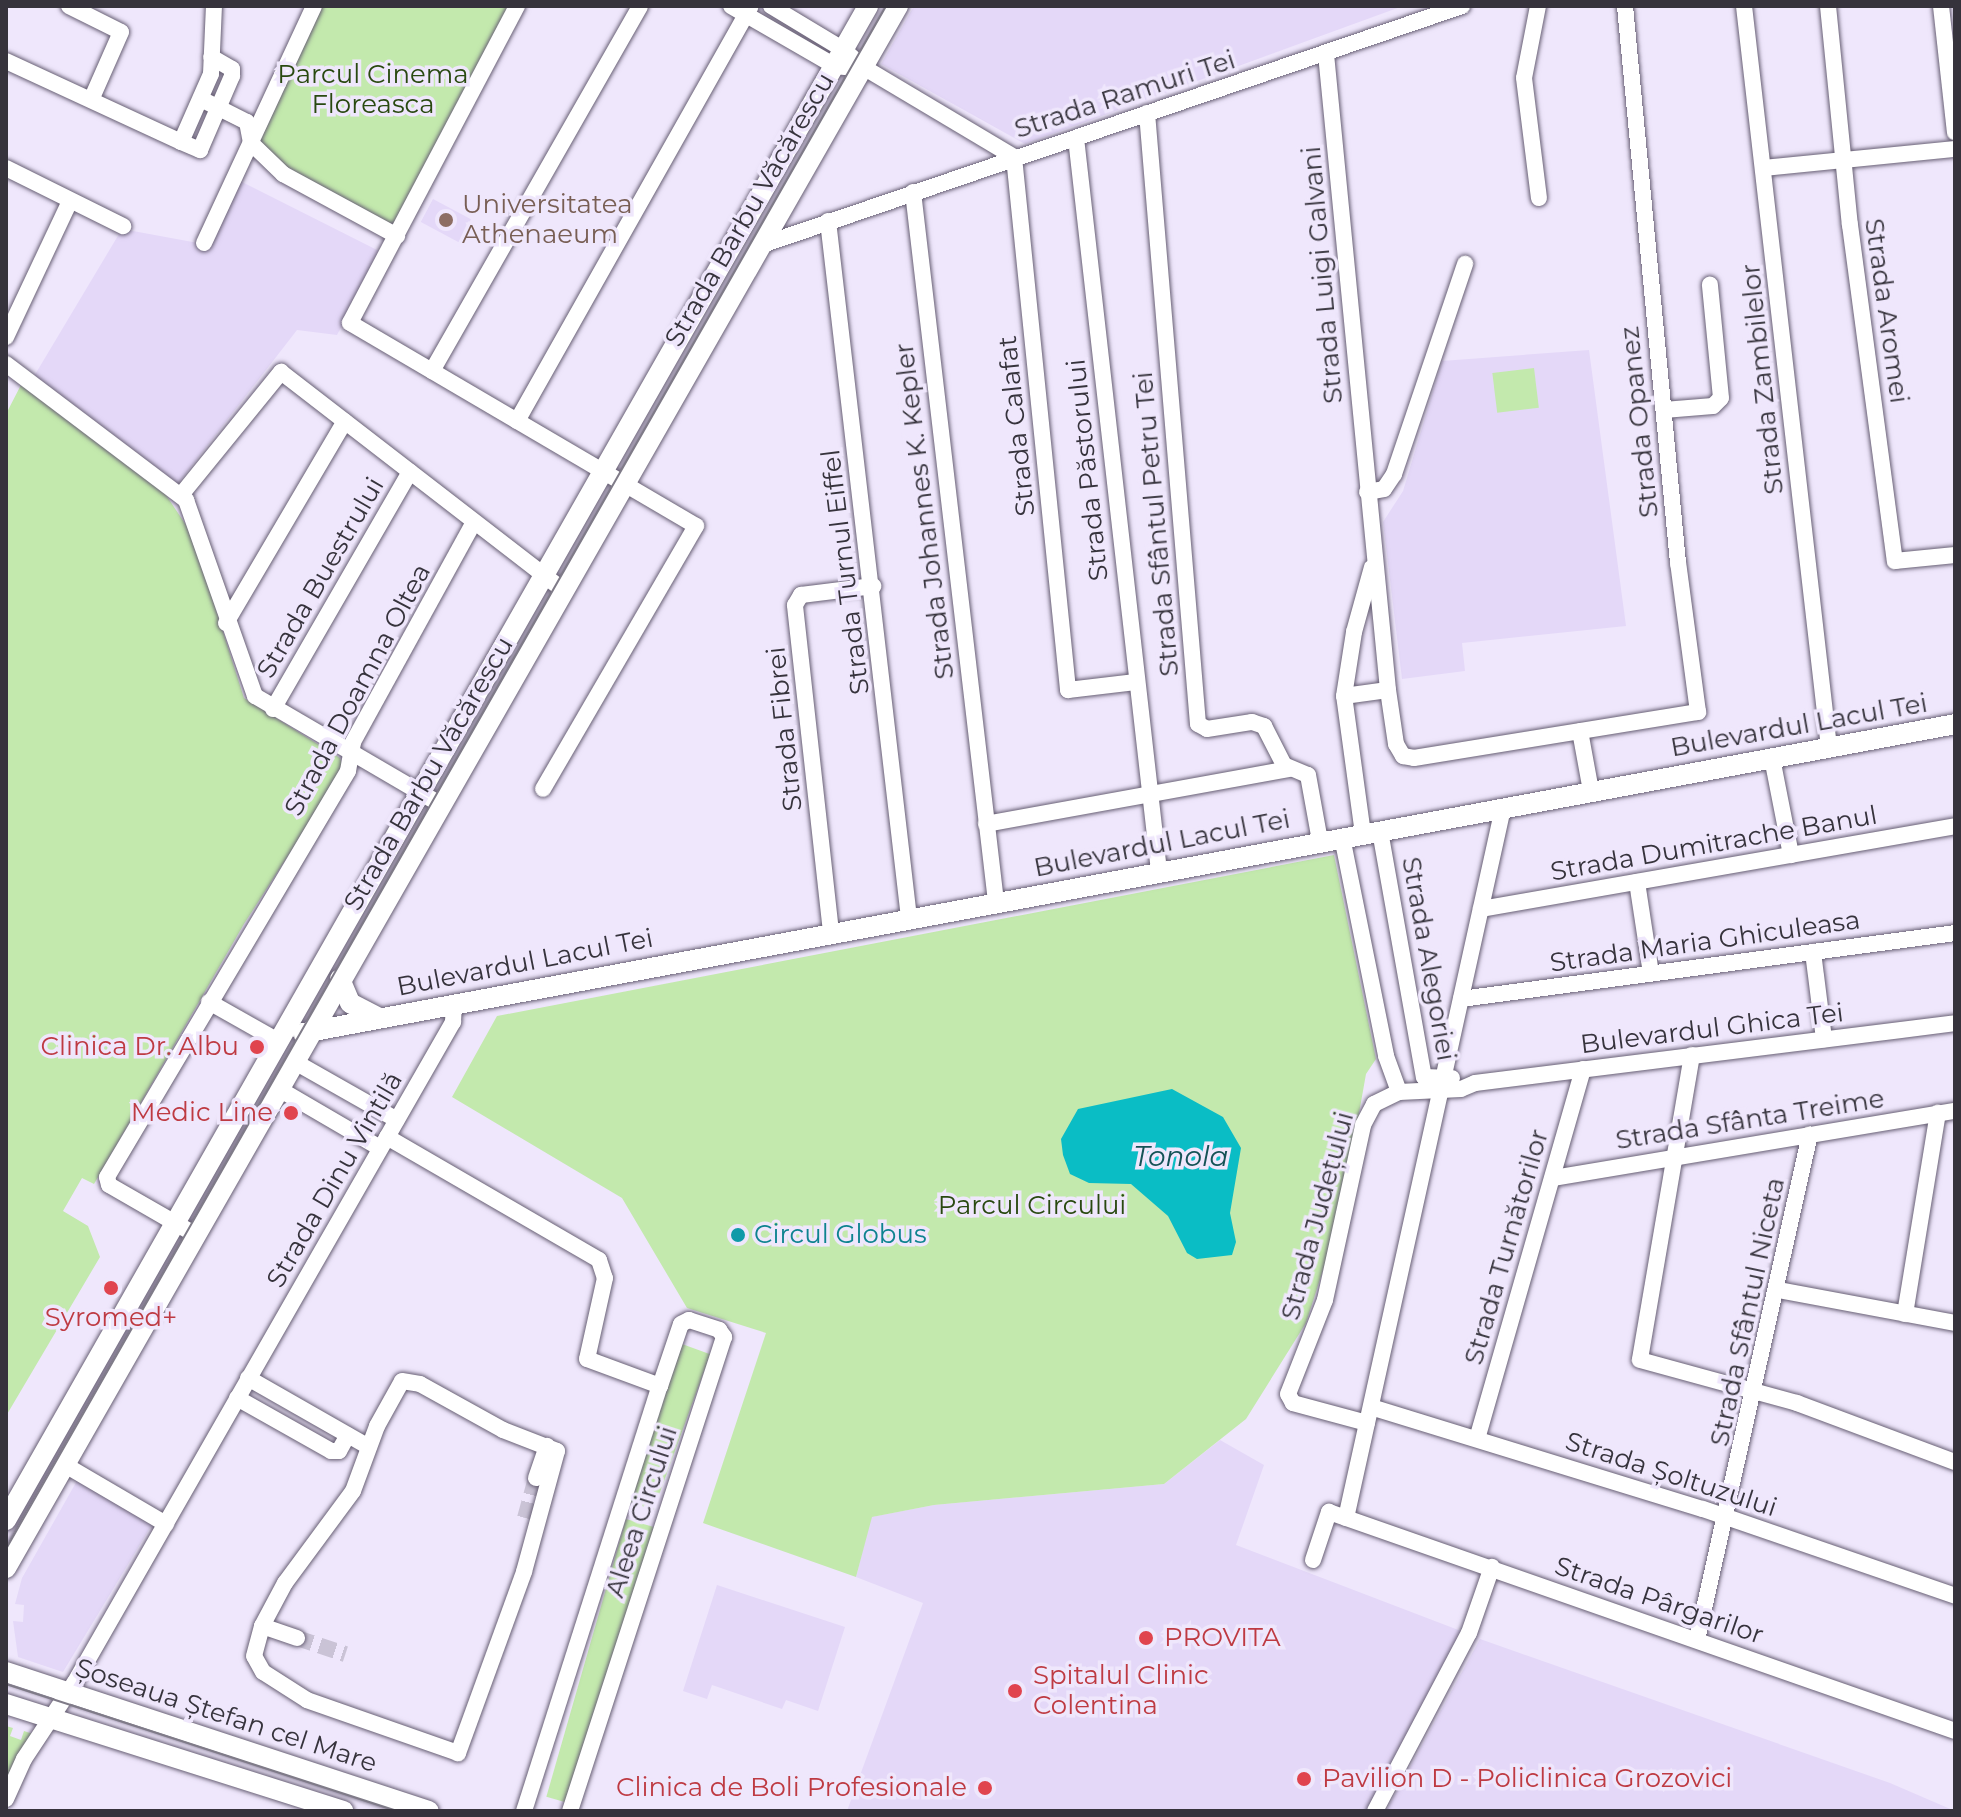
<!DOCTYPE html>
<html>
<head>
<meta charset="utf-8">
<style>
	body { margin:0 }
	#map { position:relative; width:1961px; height:1817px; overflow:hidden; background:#efe7fc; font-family:Montserrat,sans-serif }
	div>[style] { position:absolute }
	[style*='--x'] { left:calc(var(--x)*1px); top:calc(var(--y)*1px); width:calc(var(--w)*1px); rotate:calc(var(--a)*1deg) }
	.built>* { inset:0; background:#e4d8f8; transform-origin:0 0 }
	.green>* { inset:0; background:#c3e9ad; transform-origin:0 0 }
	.water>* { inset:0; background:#0abdc5 }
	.minor-tunnel>* { height:16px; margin-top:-8px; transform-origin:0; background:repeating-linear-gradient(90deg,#cac3d6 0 16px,transparent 0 24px) }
	.roads { filter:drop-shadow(0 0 2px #675f74) drop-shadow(0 0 2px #675f74) }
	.minor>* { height:16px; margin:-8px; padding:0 8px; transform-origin:8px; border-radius:8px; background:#fff }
	.major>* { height:20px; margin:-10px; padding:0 10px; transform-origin:10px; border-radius:10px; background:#fff }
	.tram>* { height:2px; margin:-1px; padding:0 1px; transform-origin:1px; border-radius:1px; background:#7f7b88 }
	.dots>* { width:22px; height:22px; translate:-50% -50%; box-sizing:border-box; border:4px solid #efe7fc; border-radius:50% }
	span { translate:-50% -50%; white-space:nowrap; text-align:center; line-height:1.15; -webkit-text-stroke:7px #efe7fc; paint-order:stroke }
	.park-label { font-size:26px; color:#294910 }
	.street-label { font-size:26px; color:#36333c }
	.education-label { font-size:26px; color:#785e54 }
	.left { translate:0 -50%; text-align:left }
	.health-label { font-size:26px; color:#be3a42 }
	.right { translate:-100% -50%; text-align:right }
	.culture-label { font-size:26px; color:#0d838f }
	.water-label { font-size:28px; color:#145256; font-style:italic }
	.frame { position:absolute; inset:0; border:8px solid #36333c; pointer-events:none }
</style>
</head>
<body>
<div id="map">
	<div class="built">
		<i style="clip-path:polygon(914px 6px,1403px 6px,1025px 144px,881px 64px)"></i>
		<i style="clip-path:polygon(240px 181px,381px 252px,337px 335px,297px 330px,176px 486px,33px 378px,122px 229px,209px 245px)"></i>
		<i style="left:433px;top:199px;width:43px;height:26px;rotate:28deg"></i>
		<i style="clip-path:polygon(1589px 350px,1626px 626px,1462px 643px,1465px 671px,1402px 679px,1383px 522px,1403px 491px,1442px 361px)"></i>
		<i style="clip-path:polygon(1220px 1440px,1264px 1465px,1236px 1545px,1461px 1631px,1366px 1811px,847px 1811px,923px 1603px,856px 1577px,871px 1517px,934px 1505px,1164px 1484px)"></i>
		<i style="clip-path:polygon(78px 1479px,153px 1523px,63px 1672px,18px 1657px,13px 1621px,23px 1622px,24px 1605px,15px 1604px,22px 1578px)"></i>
		<i style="clip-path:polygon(717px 1585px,845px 1627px,818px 1711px,786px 1700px,782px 1709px,712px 1685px,707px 1699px,683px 1691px)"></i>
		<i style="clip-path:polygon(1480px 1639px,1890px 1783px,1955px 1811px,1386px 1811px)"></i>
	</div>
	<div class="green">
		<i style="clip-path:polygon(322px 6px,511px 6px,394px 227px,288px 171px,257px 142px)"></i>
		<i style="left:1534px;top:368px;width:40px;height:42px;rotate:83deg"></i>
		<i style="clip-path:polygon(23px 381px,160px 486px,192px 534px,244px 698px,340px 758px,344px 769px,244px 924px,94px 1184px,82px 1178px,63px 1211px,88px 1226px,100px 1257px,6px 1416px,6px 414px)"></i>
		<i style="clip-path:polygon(1334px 855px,1376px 1059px,1366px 1074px,1341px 1214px,1306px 1323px,1246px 1419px,1164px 1484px,934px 1505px,872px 1517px,856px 1577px,703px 1523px,766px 1333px,687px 1308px,622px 1198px,452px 1097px,497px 1016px)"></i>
		<i style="left:682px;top:1344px;width:30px;height:166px;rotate:20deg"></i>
		<i style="left:626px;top:1519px;width:29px;height:289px;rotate:16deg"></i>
		<i style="clip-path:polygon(6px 1726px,13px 1728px,10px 1736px,21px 1740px,24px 1731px,33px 1734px,6px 1787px)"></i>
	</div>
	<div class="water">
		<i style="clip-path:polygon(1172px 1089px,1223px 1117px,1241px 1148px,1230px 1213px,1236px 1242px,1232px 1255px,1197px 1259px,1187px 1253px,1168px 1216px,1131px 1184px,1089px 1183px,1070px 1174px,1063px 1155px,1061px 1139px,1078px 1109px)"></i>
	</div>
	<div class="minor-tunnel">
		<i style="--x:525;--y:1518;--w:41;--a:-74.6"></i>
		<i style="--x:297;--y:1638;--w:51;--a:18.4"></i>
	</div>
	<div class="roads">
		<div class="minor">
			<i style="--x:69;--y:6;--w:58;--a:26.6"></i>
			<i style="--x:121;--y:32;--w:74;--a:113.8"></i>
			<i style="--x:517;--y:6;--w:358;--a:117.8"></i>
			<i style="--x:350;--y:323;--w:401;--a:30.4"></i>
			<i style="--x:696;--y:526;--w:304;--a:120.2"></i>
			<i style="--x:731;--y:6;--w:120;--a:30"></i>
			<i style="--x:835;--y:66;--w:10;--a:6"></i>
			<i style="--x:771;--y:6;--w:85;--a:31.1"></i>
			<i style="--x:844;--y:50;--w:25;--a:42"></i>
			<i style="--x:863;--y:67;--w:176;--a:30.8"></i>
			<i style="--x:1538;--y:6;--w:73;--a:101"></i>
			<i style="--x:1524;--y:78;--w:121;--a:82.9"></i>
			<i style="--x:1744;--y:6;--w:746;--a:83.46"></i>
			<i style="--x:1828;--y:6;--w:220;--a:84.3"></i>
			<i style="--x:1850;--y:225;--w:339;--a:82.4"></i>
			<i style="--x:1895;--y:561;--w:60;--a:-5.7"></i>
			<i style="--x:1941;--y:6;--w:127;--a:83.7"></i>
			<i style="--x:1326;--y:54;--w:639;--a:84.43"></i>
			<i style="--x:1388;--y:690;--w:55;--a:81.6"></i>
			<i style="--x:1396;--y:744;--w:14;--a:60"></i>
			<i style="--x:1403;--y:756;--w:11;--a:10"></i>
			<i style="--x:1414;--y:758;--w:288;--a:-9.2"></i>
			<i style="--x:1698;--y:712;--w:150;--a:-97.6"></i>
			<i style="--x:1678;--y:563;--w:560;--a:-95.44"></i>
			<i style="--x:6;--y:61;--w:193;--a:24.8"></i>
			<i style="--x:181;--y:142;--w:74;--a:-66.2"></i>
			<i style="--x:211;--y:74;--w:68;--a:-87.5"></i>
			<i style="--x:201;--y:99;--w:51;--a:26.6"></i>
			<i style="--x:247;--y:122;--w:21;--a:79"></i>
			<i style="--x:251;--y:143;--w:45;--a:44.1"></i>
			<i style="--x:283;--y:174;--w:130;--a:28.5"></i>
			<i style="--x:1147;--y:113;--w:613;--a:85.23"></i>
			<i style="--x:1198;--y:724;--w:10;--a:29"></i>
			<i style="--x:1207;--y:729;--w:46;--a:-8.8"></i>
			<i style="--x:1252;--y:722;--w:13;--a:18"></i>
			<i style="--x:1264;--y:726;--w:44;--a:62.9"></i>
			<i style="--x:1284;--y:765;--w:26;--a:23"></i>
			<i style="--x:1308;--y:775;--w:67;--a:79.7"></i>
			<i style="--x:1076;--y:138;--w:738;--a:83.54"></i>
			<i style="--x:181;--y:142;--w:21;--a:23"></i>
			<i style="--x:200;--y:150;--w:81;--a:-66.6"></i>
			<i style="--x:232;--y:76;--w:7;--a:-90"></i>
			<i style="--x:232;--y:69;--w:24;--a:-150"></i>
			<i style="--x:1014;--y:157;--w:536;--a:84.21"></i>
			<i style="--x:1068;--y:690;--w:68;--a:-6.7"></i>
			<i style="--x:6;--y:168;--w:131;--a:26.4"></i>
			<i style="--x:1764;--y:168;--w:192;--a:-5.7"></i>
			<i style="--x:913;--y:192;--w:715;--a:83.33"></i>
			<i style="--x:828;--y:221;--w:702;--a:83.37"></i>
			<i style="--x:204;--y:243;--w:261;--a:-65.1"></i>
			<i style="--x:759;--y:246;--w:743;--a:-18.85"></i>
			<i style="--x:6;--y:337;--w:150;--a:-64.8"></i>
			<i style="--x:6;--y:364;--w:226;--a:37.1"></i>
			<i style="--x:186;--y:500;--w:208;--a:70.6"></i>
			<i style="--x:255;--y:696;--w:214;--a:30.3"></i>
			<i style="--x:432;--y:371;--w:420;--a:-60.3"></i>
			<i style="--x:1664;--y:410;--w:49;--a:-4.7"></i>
			<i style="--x:1713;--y:406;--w:11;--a:-45"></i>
			<i style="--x:1721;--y:398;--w:114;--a:-95.6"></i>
			<i style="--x:517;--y:421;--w:476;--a:-60.6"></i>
			<i style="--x:1367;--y:492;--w:17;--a:-10"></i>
			<i style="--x:1384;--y:489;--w:18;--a:-56"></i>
			<i style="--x:1394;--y:474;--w:222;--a:-71.3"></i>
			<i style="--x:181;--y:495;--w:159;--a:-50.9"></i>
			<i style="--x:281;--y:372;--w:358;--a:37.7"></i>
			<i style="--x:226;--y:623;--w:234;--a:-59.5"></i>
			<i style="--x:1344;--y:696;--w:44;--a:-7.8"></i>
			<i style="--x:273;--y:709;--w:274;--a:-60"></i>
			<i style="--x:1580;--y:731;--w:61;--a:79.6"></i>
			<i style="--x:1772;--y:758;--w:99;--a:78.9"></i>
			<i style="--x:986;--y:824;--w:309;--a:-10.3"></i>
			<i style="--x:1380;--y:831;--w:250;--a:79.9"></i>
			<i style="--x:1424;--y:1077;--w:28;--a:2"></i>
			<i style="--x:1363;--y:834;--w:139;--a:-97.8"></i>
			<i style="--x:1344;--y:696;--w:65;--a:-81.1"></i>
			<i style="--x:1354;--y:632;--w:67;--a:-74.5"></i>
			<i style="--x:1342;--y:837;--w:223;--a:78.6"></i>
			<i style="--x:1386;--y:1056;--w:38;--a:70"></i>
			<i style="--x:1637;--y:882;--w:92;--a:81.3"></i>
			<i style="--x:1481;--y:909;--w:481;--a:-9.9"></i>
			<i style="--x:831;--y:932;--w:329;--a:-96.3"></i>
			<i style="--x:795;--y:605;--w:12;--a:-59"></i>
			<i style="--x:801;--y:595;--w:73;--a:-7.1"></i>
			<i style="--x:1813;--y:952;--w:88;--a:82.8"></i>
			<i style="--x:1461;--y:999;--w:498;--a:-7.6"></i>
			<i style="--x:209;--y:1002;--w:81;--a:29.4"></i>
			<i style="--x:1692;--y:1055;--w:309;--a:99.7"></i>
			<i style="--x:1640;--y:1360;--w:163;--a:15.3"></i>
			<i style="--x:1797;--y:1403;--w:169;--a:20.5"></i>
			<i style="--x:295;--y:1062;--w:117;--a:29.6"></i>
			<i style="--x:279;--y:1089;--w:117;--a:30.3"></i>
			<i style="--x:387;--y:1137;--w:245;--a:30.1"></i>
			<i style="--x:599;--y:1260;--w:19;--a:72"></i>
			<i style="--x:605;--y:1278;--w:83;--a:102.5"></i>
			<i style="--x:587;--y:1359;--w:78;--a:20.3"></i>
			<i style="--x:1553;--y:1178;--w:408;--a:-9.5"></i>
			<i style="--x:196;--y:1235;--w:100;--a:-150.1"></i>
			<i style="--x:109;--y:1185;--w:8;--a:-104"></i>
			<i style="--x:107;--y:1177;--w:472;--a:-59.3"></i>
			<i style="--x:348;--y:771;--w:29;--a:-80"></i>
			<i style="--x:353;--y:742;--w:251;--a:-61.2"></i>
			<i style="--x:1779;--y:1290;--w:179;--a:10.6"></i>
			<i style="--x:1905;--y:1314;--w:204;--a:-80.7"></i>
			<i style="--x:248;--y:1378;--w:139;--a:29.7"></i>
			<i style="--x:402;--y:1381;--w:18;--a:9"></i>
			<i style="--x:420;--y:1384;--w:95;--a:29"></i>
			<i style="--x:503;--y:1430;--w:58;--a:21.3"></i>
			<i style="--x:557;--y:1451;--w:125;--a:105.3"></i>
			<i style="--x:524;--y:1572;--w:193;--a:110"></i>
			<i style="--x:458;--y:1753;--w:160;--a:-160.7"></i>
			<i style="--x:307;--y:1700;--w:52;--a:-147.5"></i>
			<i style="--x:263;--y:1672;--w:18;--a:-119"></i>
			<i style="--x:254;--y:1656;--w:31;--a:-75"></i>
			<i style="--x:262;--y:1626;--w:49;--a:-61.9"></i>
			<i style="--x:285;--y:1583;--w:114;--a:-53.5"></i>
			<i style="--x:353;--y:1491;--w:69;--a:-69.7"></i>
			<i style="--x:377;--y:1426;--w:51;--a:-60.9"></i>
			<i style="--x:237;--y:1398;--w:108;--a:29.4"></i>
			<i style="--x:331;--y:1451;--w:8;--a:0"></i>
			<i style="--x:339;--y:1451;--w:18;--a:-61"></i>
			<i style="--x:1371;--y:1407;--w:347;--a:17.1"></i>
			<i style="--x:1703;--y:1509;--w:267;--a:19"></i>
			<i style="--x:1367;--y:1423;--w:77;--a:-164.9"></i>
			<i style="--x:1293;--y:1403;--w:10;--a:-119"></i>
			<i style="--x:1288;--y:1394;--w:101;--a:-68.5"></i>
			<i style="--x:1325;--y:1300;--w:179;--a:-77.7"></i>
			<i style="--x:1363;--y:1125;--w:24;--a:-62"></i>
			<i style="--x:1374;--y:1104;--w:28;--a:-26"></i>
			<i style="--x:1399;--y:1092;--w:62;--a:-2.8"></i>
			<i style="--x:1461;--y:1089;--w:15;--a:-23"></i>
			<i style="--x:1475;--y:1083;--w:484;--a:-7.1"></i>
			<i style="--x:1477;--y:1439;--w:385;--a:-74"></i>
			<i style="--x:65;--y:1465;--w:117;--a:30.3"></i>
			<i style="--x:536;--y:1478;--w:34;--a:-71"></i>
			<i style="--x:1346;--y:1518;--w:727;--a:-77.53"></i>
			<i style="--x:1313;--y:1560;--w:51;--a:-71.6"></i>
			<i style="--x:1329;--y:1512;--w:663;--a:19.28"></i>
			<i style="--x:262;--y:1626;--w:37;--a:19"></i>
			<i style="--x:1697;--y:1640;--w:518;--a:-77.41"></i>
			<i style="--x:6;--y:1799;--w:44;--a:-65.8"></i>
			<i style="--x:24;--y:1759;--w:92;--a:-56.5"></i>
			<i style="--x:75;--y:1682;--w:761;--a:-60.2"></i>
			<i style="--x:453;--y:1022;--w:19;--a:-87"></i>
			<i style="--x:524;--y:1811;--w:446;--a:-72.3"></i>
			<i style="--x:660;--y:1386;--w:65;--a:-71.3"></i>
			<i style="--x:681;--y:1324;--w:9;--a:-27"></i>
			<i style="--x:689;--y:1320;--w:32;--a:18"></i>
			<i style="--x:719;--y:1330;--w:9;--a:54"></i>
			<i style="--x:724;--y:1337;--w:498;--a:108"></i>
			<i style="--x:1375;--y:1811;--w:201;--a:-62.2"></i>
			<i style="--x:1469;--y:1633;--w:70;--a:-70.8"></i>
		</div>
		<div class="major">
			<i style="--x:340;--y:979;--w:26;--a:67"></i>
			<i style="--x:350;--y:1003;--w:31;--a:27"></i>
			<i style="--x:303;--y:1033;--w:1681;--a:-10.59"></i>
			<i style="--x:6;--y:1520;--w:1742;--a:-60.34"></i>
			<i style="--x:6;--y:1568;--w:1799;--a:-60.27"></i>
			<i style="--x:6;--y:1672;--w:445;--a:18.2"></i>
			<i style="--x:6;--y:1704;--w:354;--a:17.6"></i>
		</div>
	</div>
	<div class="tram">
		<i style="--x:6;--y:1549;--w:1776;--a:-60.3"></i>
		<i style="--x:6;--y:1684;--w:412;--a:18"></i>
	</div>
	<div class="dots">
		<i style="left:446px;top:220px;background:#8d6e63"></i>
		<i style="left:257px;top:1047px;background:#e0444e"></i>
		<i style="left:291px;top:1113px;background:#e0444e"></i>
		<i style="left:738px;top:1235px;background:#0f9aa8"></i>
		<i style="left:111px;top:1288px;background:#e0444e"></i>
		<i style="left:1146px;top:1638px;background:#e0444e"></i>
		<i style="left:1015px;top:1691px;background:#e0444e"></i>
		<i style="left:1304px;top:1779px;background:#e0444e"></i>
		<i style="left:985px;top:1788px;background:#e0444e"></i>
	</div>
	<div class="park-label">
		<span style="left:373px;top:90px">Parcul Cinema<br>Floreasca</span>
		<span style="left:1032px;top:1206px">Parcul Circului</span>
	</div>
	<div class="street-label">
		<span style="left:1125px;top:95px;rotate:-18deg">Strada Ramuri Tei</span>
		<span style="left:750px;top:210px;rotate:-60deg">Strada Barbu Văcărescu</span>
		<span style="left:1323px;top:275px;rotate:-95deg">Strada Luigi Galvani</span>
		<span style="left:1886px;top:311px;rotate:82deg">Strada Aromei</span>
		<span style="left:1763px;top:379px;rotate:-96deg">Strada Zambilelor</span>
		<span style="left:1640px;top:422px;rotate:-96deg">Strada Opanez</span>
		<span style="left:1017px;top:426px;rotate:-96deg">Strada Calafat</span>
		<span style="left:1088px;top:470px;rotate:-96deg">Strada Păstorului</span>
		<span style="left:925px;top:511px;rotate:-97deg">Strada Johannes K. Kepler</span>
		<span style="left:1157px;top:524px;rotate:-95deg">Strada Sfântul Petru Tei</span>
		<span style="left:846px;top:572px;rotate:-97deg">Strada Turnul Eiffel</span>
		<span style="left:321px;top:578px;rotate:-60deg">Strada Buestrului</span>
		<span style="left:358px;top:690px;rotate:-62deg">Strada Doamna Oltea</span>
		<span style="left:1799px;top:726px;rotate:-10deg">Bulevardul Lacul Tei</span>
		<span style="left:785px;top:729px;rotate:-96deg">Strada Fibrei</span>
		<span style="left:429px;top:774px;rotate:-60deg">Strada Barbu Văcărescu</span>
		<span style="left:1162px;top:844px;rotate:-11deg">Bulevardul Lacul Tei</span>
		<span style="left:1714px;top:844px;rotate:-10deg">Strada Dumitrache Banul</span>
		<span style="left:1705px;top:942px;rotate:-8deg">Strada Maria Ghiculeasa</span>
		<span style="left:1428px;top:959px;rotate:80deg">Strada Alegoriei</span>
		<span style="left:525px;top:963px;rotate:-11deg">Bulevardul Lacul Tei</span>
		<span style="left:1712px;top:1029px;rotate:-7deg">Bulevardul Ghica Tei</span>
		<span style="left:1750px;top:1120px;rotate:-9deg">Strada Sfânta Treime</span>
		<span style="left:335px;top:1180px;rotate:-60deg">Strada Dinu Vintilă</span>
		<span style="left:1318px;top:1216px;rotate:-75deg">Strada Județului</span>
		<span style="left:1507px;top:1247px;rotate:-74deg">Strada Turnătorilor</span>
		<span style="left:1748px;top:1312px;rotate:-78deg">Strada Sfântul Niceta</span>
		<span style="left:1671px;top:1475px;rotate:18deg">Strada Șoltuzului</span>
		<span style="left:642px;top:1512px;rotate:-72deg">Aleea Circului</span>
		<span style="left:1659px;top:1601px;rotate:19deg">Strada Pârgarilor</span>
		<span style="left:226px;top:1716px;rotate:18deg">Șoseaua Ștefan cel Mare</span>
	</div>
	<div class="education-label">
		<span class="left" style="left:462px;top:220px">Universitatea<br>Athenaeum</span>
	</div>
	<div class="health-label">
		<span class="right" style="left:239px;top:1047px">Clinica Dr. Albu</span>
		<span class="right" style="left:273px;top:1113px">Medic Line</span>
		<span style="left:111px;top:1318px">Syromed+</span>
		<span class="left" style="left:1164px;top:1638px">PROVITA</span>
		<span class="left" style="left:1033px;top:1691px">Spitalul Clinic<br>Colentina</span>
		<span class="left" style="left:1322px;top:1779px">Pavilion D - Policlinica Grozovici</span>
		<span class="right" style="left:967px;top:1788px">Clinica de Boli Profesionale</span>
	</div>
	<div class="culture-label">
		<span class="left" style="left:754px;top:1235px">Circul Globus</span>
	</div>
	<div class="water-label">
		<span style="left:1181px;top:1156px">Tonola</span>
	</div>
	<div class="frame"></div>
</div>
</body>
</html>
